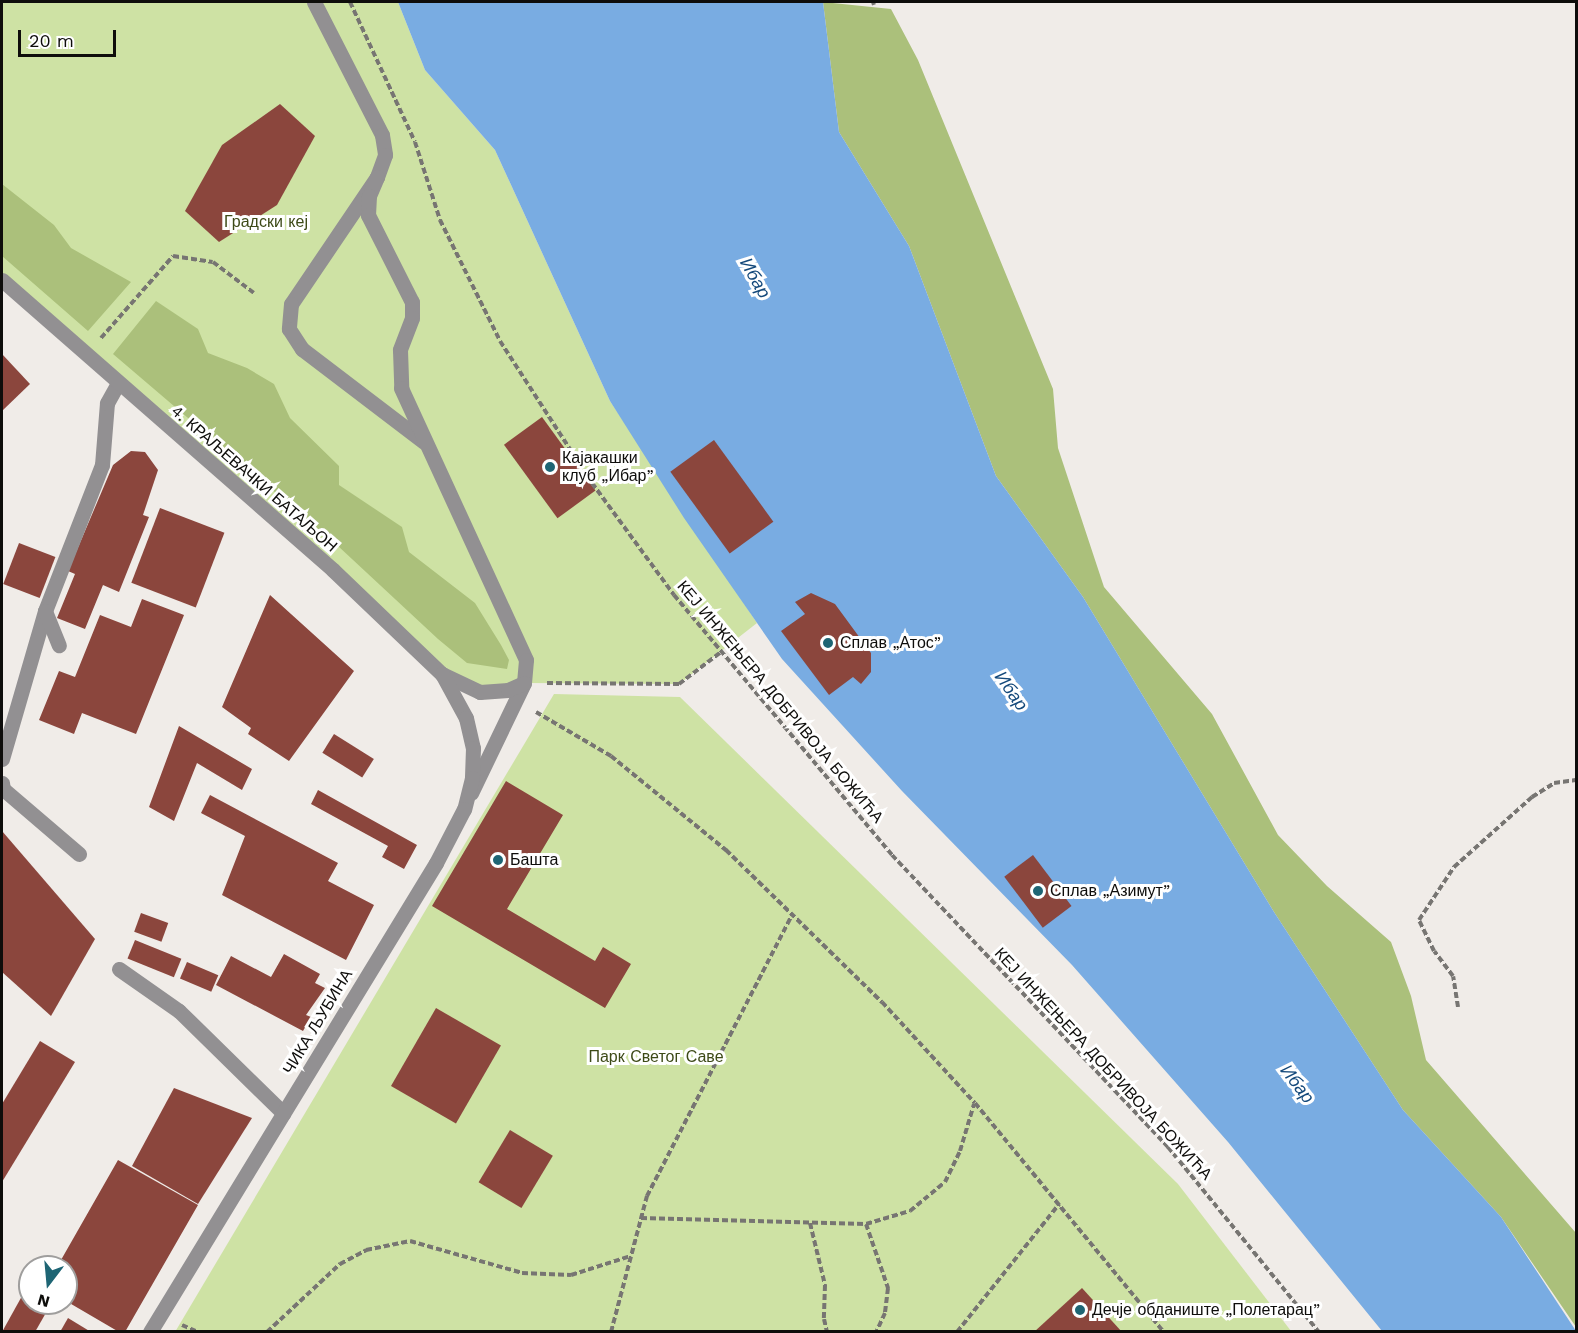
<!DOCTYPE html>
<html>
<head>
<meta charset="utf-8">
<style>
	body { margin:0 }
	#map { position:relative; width:1578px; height:1333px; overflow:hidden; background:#f0ece8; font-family:"Work Sans",sans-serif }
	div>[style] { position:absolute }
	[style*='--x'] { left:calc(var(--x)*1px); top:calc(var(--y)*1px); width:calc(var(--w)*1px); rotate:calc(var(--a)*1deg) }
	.green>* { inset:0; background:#cee2a4 }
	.forest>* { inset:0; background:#abc07b }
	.water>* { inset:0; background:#79ace2 }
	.building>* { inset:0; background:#8b463d; transform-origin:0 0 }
	.path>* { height:4px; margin-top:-2px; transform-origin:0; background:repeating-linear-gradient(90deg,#777572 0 6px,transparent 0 9px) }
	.lane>* { height:15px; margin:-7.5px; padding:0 7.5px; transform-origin:7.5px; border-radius:7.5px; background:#929092 }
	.street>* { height:15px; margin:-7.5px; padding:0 7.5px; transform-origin:7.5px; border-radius:7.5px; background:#929092 }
	.dots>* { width:16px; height:16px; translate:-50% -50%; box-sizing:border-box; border:3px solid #fff; border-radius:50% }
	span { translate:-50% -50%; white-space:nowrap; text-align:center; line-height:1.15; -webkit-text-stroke:6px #fff; paint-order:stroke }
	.park-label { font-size:16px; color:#3d4a17 }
	.poi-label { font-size:16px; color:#0e0d0b }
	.left { translate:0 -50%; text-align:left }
	.street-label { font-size:16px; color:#0e0d0b }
	.water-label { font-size:18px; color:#14497b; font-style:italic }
	.frame { position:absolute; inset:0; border:3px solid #0e0d0b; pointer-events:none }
	.north { position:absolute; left:18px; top:1255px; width:60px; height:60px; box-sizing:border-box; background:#fff; border:2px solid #9f9e9d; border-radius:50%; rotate:196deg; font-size:16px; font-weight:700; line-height:24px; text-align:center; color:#0e0d0b }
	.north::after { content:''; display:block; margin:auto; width:21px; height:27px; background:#1e6574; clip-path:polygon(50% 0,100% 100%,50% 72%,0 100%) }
	.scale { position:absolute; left:18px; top:30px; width:98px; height:27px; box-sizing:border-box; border:3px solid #0e0d0b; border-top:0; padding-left:8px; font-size:18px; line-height:21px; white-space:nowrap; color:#0e0d0b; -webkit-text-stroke:4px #fff; paint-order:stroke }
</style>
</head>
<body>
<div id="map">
	<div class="green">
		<i style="clip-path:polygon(2px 2px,398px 2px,425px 70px,495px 150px,610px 401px,757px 623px,679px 684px,524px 683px,466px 689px,2px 280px)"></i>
		<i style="clip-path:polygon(554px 694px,680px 697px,1178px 1184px,1291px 1331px,175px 1332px)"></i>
	</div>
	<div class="forest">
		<i style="clip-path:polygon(823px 2px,891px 9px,918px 60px,1053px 389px,1058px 448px,1104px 587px,1212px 714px,1278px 835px,1327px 886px,1391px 942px,1411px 996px,1426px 1060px,1576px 1233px,1576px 1327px,1501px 1217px,1403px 1110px,1274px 912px,1083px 597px,996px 476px,909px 246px,839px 132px)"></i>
		<i style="clip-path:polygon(2px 184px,54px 225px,71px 248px,131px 282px,88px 331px,2px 256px)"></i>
		<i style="clip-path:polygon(156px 301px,198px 329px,208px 353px,247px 368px,274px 384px,290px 418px,339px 466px,339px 485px,402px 527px,409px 552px,475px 603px,501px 645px,509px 660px,507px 669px,467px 663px,438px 639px,338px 546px,113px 354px)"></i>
	</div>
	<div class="water">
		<i style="clip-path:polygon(398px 2px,823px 2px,839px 132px,909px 246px,996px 476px,1083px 597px,1274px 912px,1403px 1110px,1501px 1217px,1576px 1331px,1382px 1331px,1228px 1142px,1072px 965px,902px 791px,782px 659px,684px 518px,610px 401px,495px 150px,425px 70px)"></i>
	</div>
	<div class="building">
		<i style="clip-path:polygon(280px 104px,315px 136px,277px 205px,219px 242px,185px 211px,222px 145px)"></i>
		<i style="clip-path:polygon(2px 354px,30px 384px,2px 411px)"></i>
		<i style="left:542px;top:417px;width:91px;height:47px;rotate:54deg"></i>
		<i style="left:714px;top:440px;width:101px;height:54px;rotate:54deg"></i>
		<i style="clip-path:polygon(131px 451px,145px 452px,158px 470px,143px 515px,149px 517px,119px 592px,103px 585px,85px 629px,57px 618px,75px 574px,68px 571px,113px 465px)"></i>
		<i style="left:160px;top:508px;width:69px;height:80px;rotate:21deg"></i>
		<i style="left:19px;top:543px;width:39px;height:44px;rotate:21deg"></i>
		<i style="clip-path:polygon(811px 593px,835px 604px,871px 653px,871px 672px,861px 684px,853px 677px,829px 695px,781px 631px,805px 614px,795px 602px)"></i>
		<i style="clip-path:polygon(270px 595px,354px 671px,289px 761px,248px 734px,251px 728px,222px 707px)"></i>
		<i style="clip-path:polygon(142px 599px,184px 615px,136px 734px,82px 713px,74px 734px,39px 720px,59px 671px,75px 677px,100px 615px,131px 627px)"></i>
		<i style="clip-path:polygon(179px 726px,252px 769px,242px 790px,197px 763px,174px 821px,149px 807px)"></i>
		<i style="left:334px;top:734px;width:47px;height:22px;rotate:32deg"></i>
		<i style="clip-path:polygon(506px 781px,563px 815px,507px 909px,595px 961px,603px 947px,631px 964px,605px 1008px,432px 906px)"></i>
		<i style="clip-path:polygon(318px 790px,417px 845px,404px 869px,382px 857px,388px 846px,311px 804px)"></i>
		<i style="clip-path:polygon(210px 795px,338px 863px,328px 881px,374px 905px,346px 960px,222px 895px,245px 836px,201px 813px)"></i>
		<i style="clip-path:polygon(2px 831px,95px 939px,51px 1016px,2px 972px)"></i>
		<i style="left:1033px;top:855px;width:64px;height:36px;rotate:53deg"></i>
		<i style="left:141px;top:913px;width:29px;height:20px;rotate:20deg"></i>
		<i style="left:135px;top:940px;width:50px;height:20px;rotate:22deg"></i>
		<i style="clip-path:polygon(284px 954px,320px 974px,315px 983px,325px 988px,306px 1015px,311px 1017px,303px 1031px,216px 985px,231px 956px,271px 977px)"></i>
		<i style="left:187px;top:962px;width:34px;height:18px;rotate:23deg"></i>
		<i style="left:436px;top:1008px;width:75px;height:90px;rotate:30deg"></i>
		<i style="clip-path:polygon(40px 1041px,75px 1062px,2px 1182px,2px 1104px)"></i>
		<i style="clip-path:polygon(174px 1088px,252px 1118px,198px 1204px,132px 1166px)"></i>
		<i style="left:510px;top:1130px;width:50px;height:61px;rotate:31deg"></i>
		<i style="clip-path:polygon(118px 1160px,198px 1205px,125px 1332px,119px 1332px,66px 1301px,66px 1267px,57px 1267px)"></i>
		<i style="clip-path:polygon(1082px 1288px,1122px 1332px,1034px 1332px)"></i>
		<i style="clip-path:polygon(22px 1296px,47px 1311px,35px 1332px,2px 1332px)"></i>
		<i style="clip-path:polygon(68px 1318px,91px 1332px,60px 1332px)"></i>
	</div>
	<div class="path">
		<i style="--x:350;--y:2;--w:154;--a:65.1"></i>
		<i style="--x:415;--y:142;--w:82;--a:72.2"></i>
		<i style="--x:440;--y:220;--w:135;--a:63.6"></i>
		<i style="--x:500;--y:341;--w:169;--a:57.1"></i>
		<i style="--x:592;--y:483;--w:139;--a:53.8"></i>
		<i style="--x:674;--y:595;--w:339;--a:50"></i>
		<i style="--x:892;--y:855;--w:402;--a:46.6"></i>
		<i style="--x:1168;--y:1147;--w:239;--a:50.8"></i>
		<i style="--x:873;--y:2;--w:3;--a:72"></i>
		<i style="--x:101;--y:338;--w:109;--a:-48.7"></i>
		<i style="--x:173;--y:256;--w:40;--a:8.5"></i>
		<i style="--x:213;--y:262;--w:51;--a:37.1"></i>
		<i style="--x:547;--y:683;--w:132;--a:0.4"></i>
		<i style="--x:679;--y:684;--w:53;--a:-37.3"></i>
		<i style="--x:536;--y:712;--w:87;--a:30.4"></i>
		<i style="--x:611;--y:756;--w:149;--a:39.3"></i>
		<i style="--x:726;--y:850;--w:218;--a:44.3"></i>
		<i style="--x:882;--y:1002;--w:137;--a:47.4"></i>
		<i style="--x:975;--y:1103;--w:297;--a:50.5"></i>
		<i style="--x:1458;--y:1007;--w:31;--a:-99"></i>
		<i style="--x:1453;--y:976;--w:31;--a:-127"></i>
		<i style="--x:1434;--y:951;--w:34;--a:-116"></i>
		<i style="--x:1419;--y:920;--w:64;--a:-56.6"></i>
		<i style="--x:1454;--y:867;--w:105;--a:-41.9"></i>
		<i style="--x:1532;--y:797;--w:26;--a:-32"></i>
		<i style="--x:1554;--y:783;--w:22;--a:-8"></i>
		<i style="--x:641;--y:1218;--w:225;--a:1.5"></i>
		<i style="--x:866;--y:1224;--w:46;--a:-16.5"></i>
		<i style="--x:910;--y:1211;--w:45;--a:-39.6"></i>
		<i style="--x:945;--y:1182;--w:34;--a:-64"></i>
		<i style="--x:960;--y:1151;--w:49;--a:-73.4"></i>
		<i style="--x:810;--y:1223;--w:64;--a:76.4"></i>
		<i style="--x:825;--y:1285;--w:34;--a:92"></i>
		<i style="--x:824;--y:1319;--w:13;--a:77"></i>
		<i style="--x:866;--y:1224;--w:68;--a:71"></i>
		<i style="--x:888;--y:1288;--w:25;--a:97"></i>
		<i style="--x:885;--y:1313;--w:21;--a:115"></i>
		<i style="--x:182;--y:1325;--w:17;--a:24"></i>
		<i style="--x:267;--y:1332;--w:100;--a:-43"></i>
		<i style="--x:340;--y:1264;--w:30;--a:-28"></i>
		<i style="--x:366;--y:1250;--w:45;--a:-11.6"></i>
		<i style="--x:410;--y:1241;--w:116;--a:15.9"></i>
		<i style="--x:522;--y:1273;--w:49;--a:2.3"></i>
		<i style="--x:571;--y:1275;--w:63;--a:-17.6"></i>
		<i style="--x:611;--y:1332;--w:141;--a:-75.2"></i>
		<i style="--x:647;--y:1196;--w:316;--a:-62.7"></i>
		<i style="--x:957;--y:1332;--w:164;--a:-51.4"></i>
	</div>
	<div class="lane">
		<i style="--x:314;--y:2;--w:149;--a:62.9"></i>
		<i style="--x:382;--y:135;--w:20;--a:81"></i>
		<i style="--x:385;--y:155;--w:23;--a:110"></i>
		<i style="--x:377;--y:177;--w:153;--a:124.1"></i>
		<i style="--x:291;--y:304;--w:25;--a:95"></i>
		<i style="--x:289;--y:329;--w:24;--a:57"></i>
		<i style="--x:302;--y:349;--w:153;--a:37.3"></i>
		<i style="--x:377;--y:177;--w:21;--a:113"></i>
		<i style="--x:369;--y:196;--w:19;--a:93"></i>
		<i style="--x:368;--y:215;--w:97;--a:63.2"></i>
		<i style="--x:412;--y:302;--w:16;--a:90"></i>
		<i style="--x:412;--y:318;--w:34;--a:111"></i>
		<i style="--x:400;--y:350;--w:38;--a:88"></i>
		<i style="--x:401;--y:388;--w:299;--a:65.3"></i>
		<i style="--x:526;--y:660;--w:23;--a:95"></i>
		<i style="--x:524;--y:683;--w:122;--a:115.7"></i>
		<i style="--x:45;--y:611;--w:157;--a:-68.7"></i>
		<i style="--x:102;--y:465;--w:62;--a:-85.4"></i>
		<i style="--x:107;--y:403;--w:21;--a:-61"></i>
		<i style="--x:442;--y:674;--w:42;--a:25.3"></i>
		<i style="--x:480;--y:692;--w:28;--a:-4"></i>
		<i style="--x:508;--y:690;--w:17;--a:-24"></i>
		<i style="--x:2;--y:759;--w:154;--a:-73.8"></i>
		<i style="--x:45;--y:611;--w:37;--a:68"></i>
		<i style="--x:2;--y:783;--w:6;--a:81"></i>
		<i style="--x:3;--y:789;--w:100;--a:40.5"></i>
		<i style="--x:119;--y:969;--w:73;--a:35"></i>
		<i style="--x:179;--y:1011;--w:146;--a:44.4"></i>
	</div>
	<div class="street">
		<i style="--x:2;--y:280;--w:440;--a:41.2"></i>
		<i style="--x:333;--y:570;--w:151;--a:43.7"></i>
		<i style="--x:442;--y:674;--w:50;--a:61.4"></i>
		<i style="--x:466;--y:718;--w:31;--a:77"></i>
		<i style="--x:473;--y:748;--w:30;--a:92"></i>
		<i style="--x:472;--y:778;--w:32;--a:104"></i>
		<i style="--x:464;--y:809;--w:61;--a:117.4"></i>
		<i style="--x:436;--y:863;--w:549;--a:121.38"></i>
	</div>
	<div class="dots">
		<i style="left:550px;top:467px;background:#1e6574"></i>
		<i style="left:828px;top:643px;background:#1e6574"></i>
		<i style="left:498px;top:860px;background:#1e6574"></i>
		<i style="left:1038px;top:891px;background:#1e6574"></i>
		<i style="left:1080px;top:1310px;background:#1e6574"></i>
	</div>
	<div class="park-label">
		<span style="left:266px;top:222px">Градски кеј</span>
		<span style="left:656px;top:1057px">Парк Светог Саве</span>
	</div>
	<div class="poi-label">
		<span class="left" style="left:562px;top:467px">Кајакашки<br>клуб „Ибар”</span>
		<span class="left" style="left:840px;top:643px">Сплав „Атос”</span>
		<span class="left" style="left:510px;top:860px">Башта</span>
		<span class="left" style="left:1050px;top:891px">Сплав „Азимут”</span>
		<span class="left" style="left:1092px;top:1310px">Дечје обданиште „Полетарац”</span>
	</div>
	<div class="street-label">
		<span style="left:254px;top:479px;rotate:41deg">4. КРАЉЕВАЧКИ БАТАЉОН</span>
		<span style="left:780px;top:702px;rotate:50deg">КЕЈ ИНЖЕЊЕРА ДОБРИВОЈА БОЖИЋА</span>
		<span style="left:318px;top:1022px;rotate:-59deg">ЧИКА ЉУБИНА</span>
		<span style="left:1103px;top:1064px;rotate:47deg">КЕЈ ИНЖЕЊЕРА ДОБРИВОЈА БОЖИЋА</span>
	</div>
	<div class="water-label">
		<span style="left:755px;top:278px;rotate:61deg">Ибар</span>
		<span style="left:1011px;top:691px;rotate:55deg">Ибар</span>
		<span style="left:1297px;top:1084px;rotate:53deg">Ибар</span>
	</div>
	<div class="frame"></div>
	<div class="north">N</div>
	<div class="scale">20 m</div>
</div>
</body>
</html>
